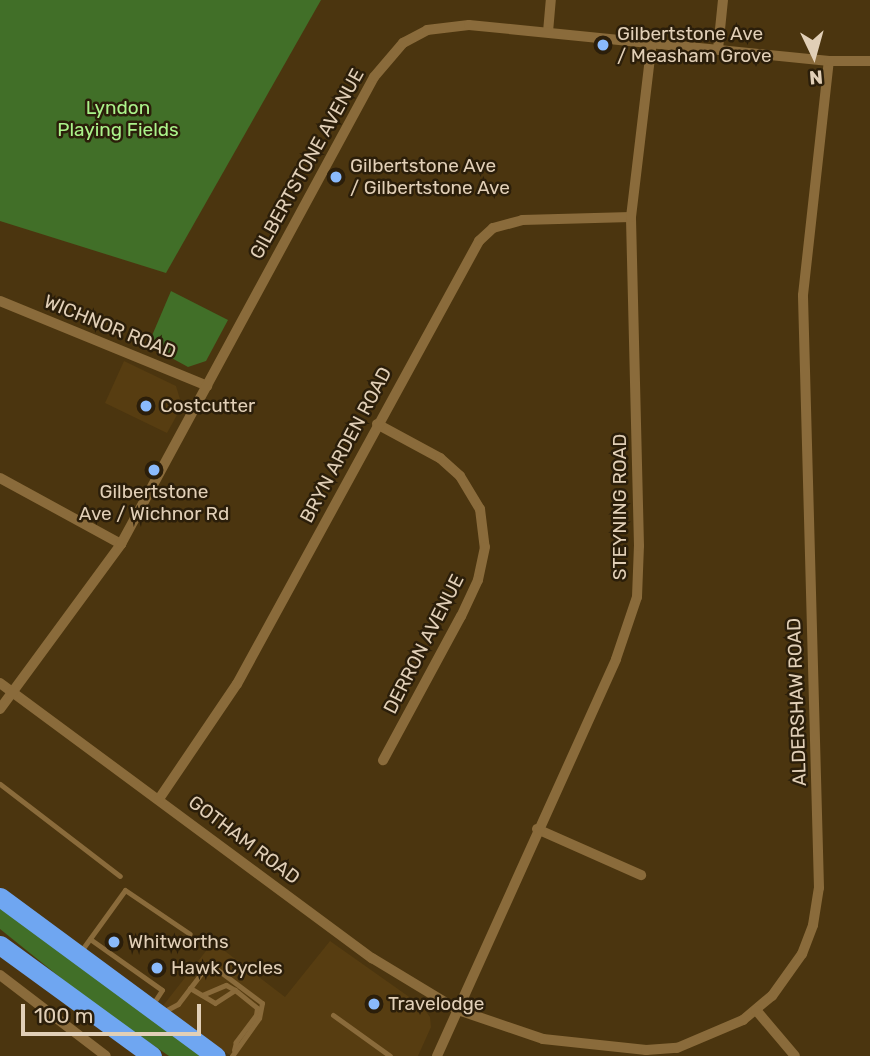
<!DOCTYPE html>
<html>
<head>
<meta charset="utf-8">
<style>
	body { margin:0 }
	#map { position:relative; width:870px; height:1056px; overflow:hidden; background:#4b350f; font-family:Rubik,sans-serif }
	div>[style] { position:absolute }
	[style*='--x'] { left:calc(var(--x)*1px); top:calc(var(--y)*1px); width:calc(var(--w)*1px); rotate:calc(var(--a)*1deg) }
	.built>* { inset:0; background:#573d11 }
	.green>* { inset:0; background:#416f28 }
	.lane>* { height:5px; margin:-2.5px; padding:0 2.5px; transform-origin:2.5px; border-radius:2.5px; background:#8a6b3b }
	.street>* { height:10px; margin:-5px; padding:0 5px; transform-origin:5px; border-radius:5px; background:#8a6b3b }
	.highway>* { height:19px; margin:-9.5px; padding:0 9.5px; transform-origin:9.5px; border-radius:9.5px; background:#6fa6f1 }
	.dots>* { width:19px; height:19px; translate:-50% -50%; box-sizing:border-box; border:4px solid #2b1e0a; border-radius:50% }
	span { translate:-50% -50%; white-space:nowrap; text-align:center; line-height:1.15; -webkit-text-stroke:5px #2b1e0a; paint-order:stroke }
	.poi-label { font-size:19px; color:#e1cfb7 }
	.left { translate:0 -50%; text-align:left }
	.park-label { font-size:19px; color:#abf38a }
	.street-label { font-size:19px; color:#e1cfb7 }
	.north { position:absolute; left:779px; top:21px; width:70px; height:70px; -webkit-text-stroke:5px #2b1e0a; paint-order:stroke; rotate:175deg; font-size:19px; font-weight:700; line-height:28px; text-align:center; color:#e1cfb7 }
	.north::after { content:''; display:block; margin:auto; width:24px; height:32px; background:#e1cfb7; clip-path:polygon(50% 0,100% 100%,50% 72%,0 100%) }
	.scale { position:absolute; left:21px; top:1004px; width:180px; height:32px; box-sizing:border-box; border:4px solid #e1cfb7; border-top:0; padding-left:9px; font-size:21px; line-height:24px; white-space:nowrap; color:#e1cfb7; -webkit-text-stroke:5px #2b1e0a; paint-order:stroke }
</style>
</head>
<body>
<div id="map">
	<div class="built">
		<i style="clip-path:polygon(124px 361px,176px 386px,182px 406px,167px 433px,105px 403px)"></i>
		<i style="clip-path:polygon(330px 941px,422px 1006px,430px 1017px,431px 1027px,418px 1056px,231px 1056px,162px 1007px,213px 942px,285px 997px)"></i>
	</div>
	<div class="green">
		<i style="clip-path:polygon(0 0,321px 0,166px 273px,0 221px)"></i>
		<i style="clip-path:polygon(171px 291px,228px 320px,206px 361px,188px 367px,148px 345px)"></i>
		<i style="clip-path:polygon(0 907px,204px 1056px,169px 1056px,92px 1003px,0 929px)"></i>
	</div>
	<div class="lane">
		<i style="--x:0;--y:784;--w:151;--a:37.5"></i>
		<i style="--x:90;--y:939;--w:88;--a:35.3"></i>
		<i style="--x:162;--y:990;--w:17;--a:123"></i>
		<i style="--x:81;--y:951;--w:75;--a:-54.2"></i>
		<i style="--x:125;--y:890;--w:78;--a:34.1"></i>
		<i style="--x:190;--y:988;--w:29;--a:31"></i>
		<i style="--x:215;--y:1003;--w:24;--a:-33"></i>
		<i style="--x:235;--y:990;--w:28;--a:39"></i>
		<i style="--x:257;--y:1008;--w:7;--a:98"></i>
		<i style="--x:256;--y:1015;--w:34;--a:127"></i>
		<i style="--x:236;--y:1042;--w:8;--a:104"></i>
		<i style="--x:202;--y:995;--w:26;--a:-23"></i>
		<i style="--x:226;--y:985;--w:10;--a:29"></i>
		<i style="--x:163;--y:1012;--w:17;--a:-28"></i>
		<i style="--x:178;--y:1004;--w:48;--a:-52.7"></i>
		<i style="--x:207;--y:966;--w:7;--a:8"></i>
		<i style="--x:214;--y:967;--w:60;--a:36.9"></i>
		<i style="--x:262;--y:1003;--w:15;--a:101"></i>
		<i style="--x:259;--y:1018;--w:47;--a:125.4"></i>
		<i style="--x:333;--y:1015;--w:70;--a:35.7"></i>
	</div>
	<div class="street">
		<i style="--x:548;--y:32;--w:32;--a:-85"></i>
		<i style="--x:718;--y:49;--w:49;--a:-84.2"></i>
		<i style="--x:0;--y:301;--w:224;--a:22.3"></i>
		<i style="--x:377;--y:424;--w:72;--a:28.4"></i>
		<i style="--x:440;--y:458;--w:27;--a:42"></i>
		<i style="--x:460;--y:476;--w:39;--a:59"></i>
		<i style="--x:480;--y:509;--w:38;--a:83"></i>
		<i style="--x:485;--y:547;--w:34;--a:102"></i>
		<i style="--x:478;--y:580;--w:40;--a:115"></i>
		<i style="--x:461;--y:616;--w:164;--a:118.4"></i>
		<i style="--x:0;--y:478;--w:138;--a:28.6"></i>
		<i style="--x:0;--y:683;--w:463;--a:36.5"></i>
		<i style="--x:372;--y:958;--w:100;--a:31.2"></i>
		<i style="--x:458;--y:1010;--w:90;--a:18.8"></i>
		<i style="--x:543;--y:1039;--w:104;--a:6.1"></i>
		<i style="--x:646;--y:1050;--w:31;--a:-4"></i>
		<i style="--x:677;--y:1048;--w:72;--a:-23"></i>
		<i style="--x:743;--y:1020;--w:38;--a:-40"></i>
		<i style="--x:772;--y:996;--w:52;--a:-54.5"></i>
		<i style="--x:802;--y:954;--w:31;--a:-69"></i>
		<i style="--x:813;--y:925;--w:37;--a:-81"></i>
		<i style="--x:819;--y:888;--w:593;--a:-91.55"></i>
		<i style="--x:803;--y:295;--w:235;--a:-83.7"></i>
		<i style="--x:0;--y:709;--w:205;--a:-53.7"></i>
		<i style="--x:121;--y:544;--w:531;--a:-61.55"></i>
		<i style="--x:374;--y:77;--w:45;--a:-49.5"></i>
		<i style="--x:403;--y:43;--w:27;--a:-28"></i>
		<i style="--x:427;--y:30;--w:42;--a:-6.8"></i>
		<i style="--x:469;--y:25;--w:362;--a:5.7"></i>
		<i style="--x:829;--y:61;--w:41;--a:0"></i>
		<i style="--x:159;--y:799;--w:139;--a:-55.9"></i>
		<i style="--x:237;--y:684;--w:505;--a:-61.35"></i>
		<i style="--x:479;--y:241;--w:19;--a:-43"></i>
		<i style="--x:493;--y:228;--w:30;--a:-15"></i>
		<i style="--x:522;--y:220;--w:109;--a:-1.6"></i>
		<i style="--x:537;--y:829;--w:114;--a:23.9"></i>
		<i style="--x:0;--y:975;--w:133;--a:37.4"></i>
		<i style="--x:756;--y:1010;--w:60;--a:49.7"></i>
		<i style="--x:437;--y:1056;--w:435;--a:-65.7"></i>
		<i style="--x:616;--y:659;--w:65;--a:-71.3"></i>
		<i style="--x:637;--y:597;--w:51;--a:-87.8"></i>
		<i style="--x:639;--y:546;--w:329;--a:-91.4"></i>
		<i style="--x:631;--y:217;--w:176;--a:-83.2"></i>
	</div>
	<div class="highway">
		<i style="--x:0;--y:897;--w:268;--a:36.4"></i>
		<i style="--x:0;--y:945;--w:188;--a:36.1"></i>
	</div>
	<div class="dots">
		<i style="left:603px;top:45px;background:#8abafc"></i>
		<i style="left:336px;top:177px;background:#8abafc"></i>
		<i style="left:146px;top:406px;background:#8abafc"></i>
		<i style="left:154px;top:470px;background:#8abafc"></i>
		<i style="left:114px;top:942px;background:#8abafc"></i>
		<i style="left:157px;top:968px;background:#8abafc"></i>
		<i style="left:374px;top:1004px;background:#8abafc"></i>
	</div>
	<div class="poi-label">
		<span class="left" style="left:617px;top:45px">Gilbertstone Ave<br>/ Measham Grove</span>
		<span class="left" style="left:350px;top:177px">Gilbertstone Ave<br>/ Gilbertstone Ave</span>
		<span class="left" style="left:160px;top:406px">Costcutter</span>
		<span style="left:154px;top:503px">Gilbertstone<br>Ave / Wichnor Rd</span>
		<span class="left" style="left:128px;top:942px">Whitworths</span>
		<span class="left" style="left:171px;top:968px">Hawk Cycles</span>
		<span class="left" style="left:388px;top:1004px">Travelodge</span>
	</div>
	<div class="park-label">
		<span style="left:118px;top:119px">Lyndon<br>Playing Fields</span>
	</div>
	<div class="street-label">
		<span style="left:307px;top:164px;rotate:-61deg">GILBERTSTONE AVENUE</span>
		<span style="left:110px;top:327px;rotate:22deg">WICHNOR ROAD</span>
		<span style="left:346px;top:445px;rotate:-62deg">BRYN ARDEN ROAD</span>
		<span style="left:620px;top:507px;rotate:-90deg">STEYNING ROAD</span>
		<span style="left:424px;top:644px;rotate:-63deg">DERRON AVENUE</span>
		<span style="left:797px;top:702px;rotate:-92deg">ALDERSHAW ROAD</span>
		<span style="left:244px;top:840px;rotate:37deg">GOTHAM ROAD</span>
	</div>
	<div class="north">N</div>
	<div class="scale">100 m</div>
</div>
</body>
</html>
